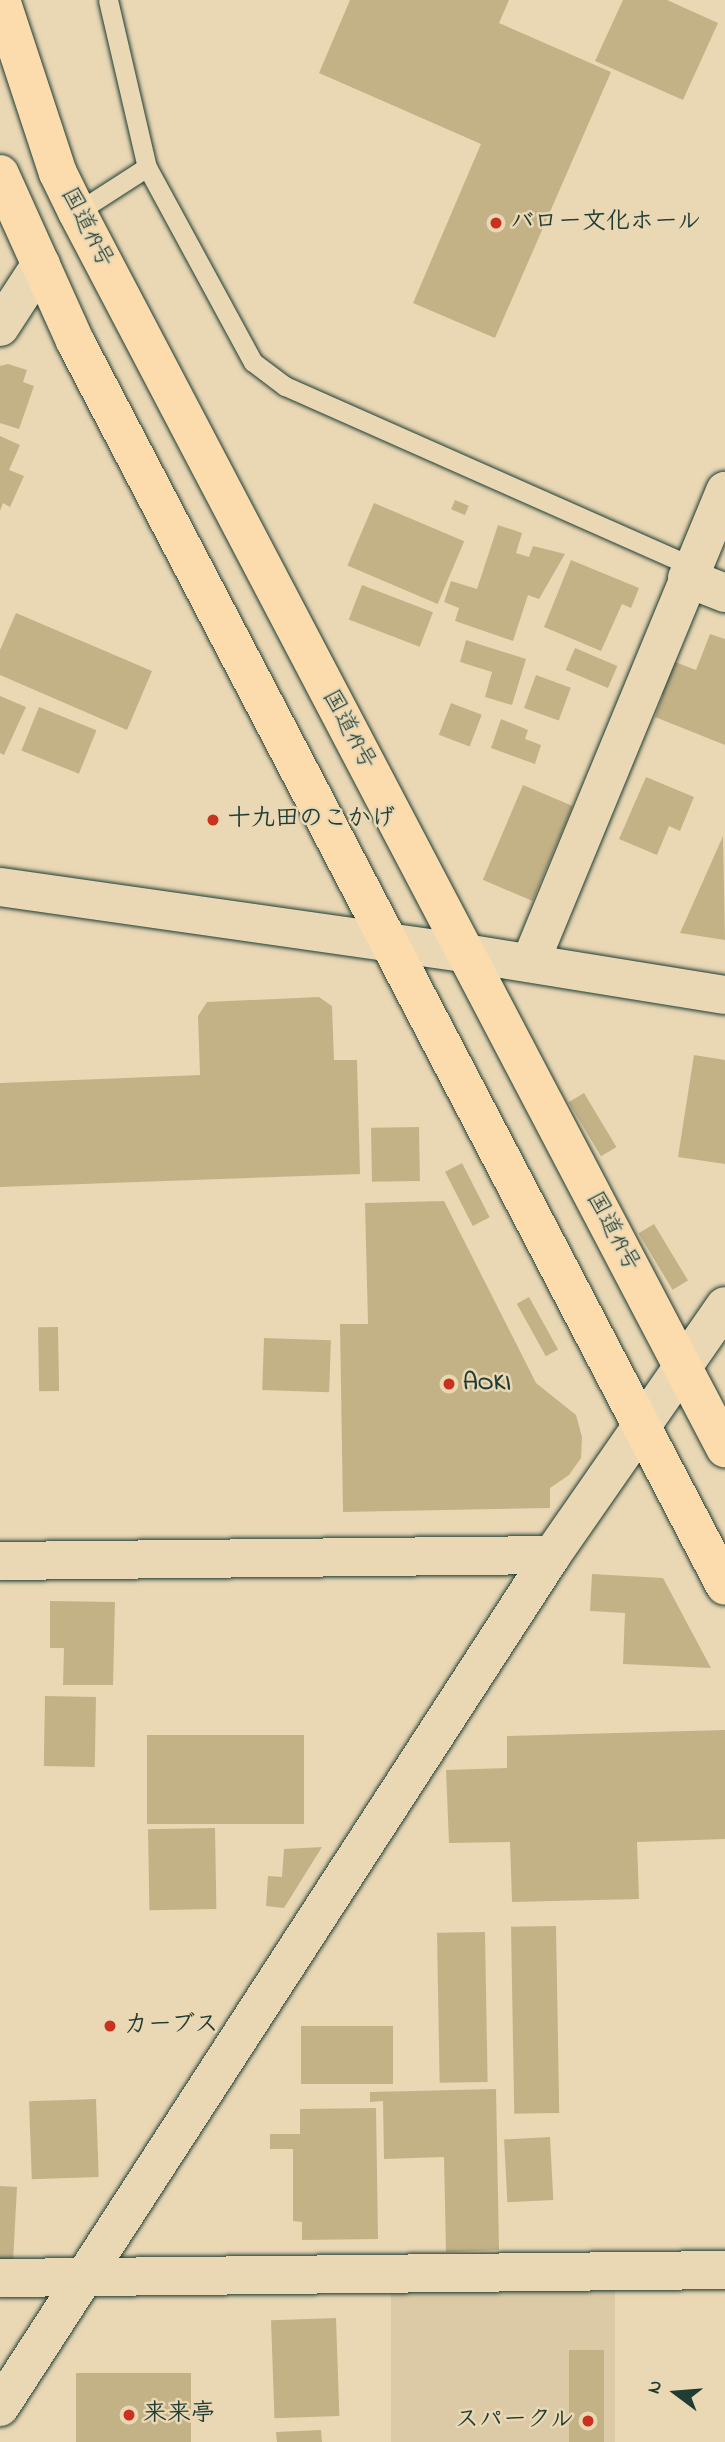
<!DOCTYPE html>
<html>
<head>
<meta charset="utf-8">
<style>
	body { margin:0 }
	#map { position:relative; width:725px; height:2442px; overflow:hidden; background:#ead8b5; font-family:"Indie Flower","Klee One",sans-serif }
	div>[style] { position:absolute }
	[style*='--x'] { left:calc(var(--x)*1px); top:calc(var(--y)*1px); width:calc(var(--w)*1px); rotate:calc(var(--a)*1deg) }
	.built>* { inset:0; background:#dbcaa5; transform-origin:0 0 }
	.building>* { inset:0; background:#c4b287; transform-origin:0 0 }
	.roads { filter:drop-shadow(0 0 2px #1f3d34) drop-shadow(0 0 2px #1f3d34) }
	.lane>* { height:19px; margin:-9.5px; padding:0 9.5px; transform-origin:9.5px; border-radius:9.5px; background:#ead8b5 }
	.street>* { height:38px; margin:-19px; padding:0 19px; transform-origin:19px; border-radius:19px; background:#ead8b5 }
	.secondary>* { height:38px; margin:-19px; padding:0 19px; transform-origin:19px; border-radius:19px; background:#ead8b5 }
	.highway>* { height:38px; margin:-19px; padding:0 19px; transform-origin:19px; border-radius:19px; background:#fcdcac }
	.dots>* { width:19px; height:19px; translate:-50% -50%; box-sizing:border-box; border:4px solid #ead8b5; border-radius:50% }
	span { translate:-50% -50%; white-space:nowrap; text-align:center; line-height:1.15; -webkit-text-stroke:5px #ead8b5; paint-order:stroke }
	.poi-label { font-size:24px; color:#1f3d34; font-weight:700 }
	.left { translate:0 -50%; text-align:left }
	.right { translate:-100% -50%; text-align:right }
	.street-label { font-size:24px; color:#1f3d34 }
	.north { position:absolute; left:641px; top:2358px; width:70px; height:70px; -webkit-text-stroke:5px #ead8b5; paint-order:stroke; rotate:286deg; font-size:19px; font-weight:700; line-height:28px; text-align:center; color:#1f3d34 }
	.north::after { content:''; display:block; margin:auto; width:24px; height:32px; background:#1f3d34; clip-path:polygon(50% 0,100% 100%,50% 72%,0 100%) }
</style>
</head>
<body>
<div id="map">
	<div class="built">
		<i style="left:615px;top:2290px;width:152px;height:224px;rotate:90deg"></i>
	</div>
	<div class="building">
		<i style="clip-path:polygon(350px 0,509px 0,499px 23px,611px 72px,495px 338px,413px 303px,481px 144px,319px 73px)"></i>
		<i style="clip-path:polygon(623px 0,667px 0,718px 23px,683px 100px,595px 61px)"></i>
		<i style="clip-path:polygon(8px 364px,27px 370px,23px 382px,34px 386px,19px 429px,0 423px,0 366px)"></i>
		<i style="clip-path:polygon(0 436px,20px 445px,9px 470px,24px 476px,10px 507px,3px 503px,0 511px)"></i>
		<i style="left:455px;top:500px;width:15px;height:10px;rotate:23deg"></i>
		<i style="left:374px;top:503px;width:98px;height:68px;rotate:23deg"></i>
		<i style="clip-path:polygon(498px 525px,522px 533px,516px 553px,529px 557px,533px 546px,565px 554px,539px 599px,528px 595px,513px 641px,455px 621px,459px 608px,444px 602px,451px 581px,477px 589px)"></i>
		<i style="clip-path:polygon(571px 560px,639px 588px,631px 608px,622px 604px,601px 651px,544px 627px)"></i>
		<i style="left:362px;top:585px;width:76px;height:37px;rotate:21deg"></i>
		<i style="clip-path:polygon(16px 613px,152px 671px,127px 730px,0 675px,0 650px)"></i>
		<i style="clip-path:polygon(710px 634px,725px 639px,725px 745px,655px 717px,663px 695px,657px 692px,670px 660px,696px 670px)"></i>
		<i style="clip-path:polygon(466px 640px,526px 659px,512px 705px,485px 697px,492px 672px,460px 662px)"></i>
		<i style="left:575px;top:648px;width:46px;height:24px;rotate:23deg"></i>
		<i style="left:536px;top:675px;width:37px;height:35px;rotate:20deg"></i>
		<i style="clip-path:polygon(0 696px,26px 707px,4px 755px,0 753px)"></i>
		<i style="left:451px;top:703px;width:33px;height:34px;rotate:21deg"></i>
		<i style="left:39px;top:707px;width:62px;height:47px;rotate:22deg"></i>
		<i style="clip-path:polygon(501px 719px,528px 730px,525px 739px,541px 745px,535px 764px,491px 748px)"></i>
		<i style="clip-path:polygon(646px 777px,694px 797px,680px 831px,669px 826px,657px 855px,619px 839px)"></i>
		<i style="left:523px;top:785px;width:54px;height:103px;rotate:23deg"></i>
		<i style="clip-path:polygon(723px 836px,725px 940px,680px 933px)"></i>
		<i style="clip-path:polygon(319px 997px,332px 1006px,334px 1060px,357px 1060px,360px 1174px,0 1187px,0 1083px,200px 1075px,198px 1016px,207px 1002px)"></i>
		<i style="clip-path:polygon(694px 1055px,725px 1060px,725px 1164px,678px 1157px)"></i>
		<i style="left:584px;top:1093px;width:63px;height:18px;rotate:59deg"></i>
		<i style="left:419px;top:1127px;width:54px;height:48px;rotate:89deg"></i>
		<i style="left:462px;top:1163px;width:61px;height:19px;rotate:63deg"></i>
		<i style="clip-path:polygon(444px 1201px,536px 1383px,576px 1415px,582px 1437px,581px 1458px,569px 1475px,550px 1488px,550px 1508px,343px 1512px,340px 1324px,368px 1324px,365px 1203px)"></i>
		<i style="left:654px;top:1224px;width:66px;height:18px;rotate:59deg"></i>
		<i style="left:529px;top:1297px;width:60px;height:14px;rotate:61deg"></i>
		<i style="left:58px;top:1327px;width:64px;height:20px;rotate:89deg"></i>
		<i style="left:264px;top:1338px;width:67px;height:52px;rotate:2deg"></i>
		<i style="clip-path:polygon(592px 1574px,663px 1578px,711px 1668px,623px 1664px,625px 1613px,590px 1611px)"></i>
		<i style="clip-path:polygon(50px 1601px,115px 1602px,113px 1685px,63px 1685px,64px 1648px,50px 1648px)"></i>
		<i style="left:45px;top:1696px;width:51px;height:70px;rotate:1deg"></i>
		<i style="clip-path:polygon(725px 1730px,725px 1839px,637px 1842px,639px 1899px,512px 1902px,510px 1842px,449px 1843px,446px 1770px,507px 1768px,507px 1736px)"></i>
		<i style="left:147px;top:1735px;width:157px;height:89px"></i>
		<i style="left:215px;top:1828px;width:81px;height:67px;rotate:89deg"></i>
		<i style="clip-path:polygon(322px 1847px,284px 1908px,266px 1906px,268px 1876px,282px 1877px,284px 1849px)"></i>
		<i style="left:556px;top:1926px;width:187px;height:45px;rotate:89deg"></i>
		<i style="left:485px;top:1932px;width:150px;height:48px;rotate:89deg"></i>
		<i style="left:301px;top:2026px;width:92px;height:58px"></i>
		<i style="clip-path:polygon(496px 2089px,499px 2250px,446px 2252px,444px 2157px,384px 2159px,383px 2101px,370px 2102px,370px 2092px)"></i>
		<i style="left:96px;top:2099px;width:78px;height:67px;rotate:88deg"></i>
		<i style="clip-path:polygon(376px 2108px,378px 2239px,302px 2240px,302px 2222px,293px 2221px,293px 2149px,270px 2149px,270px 2134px,300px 2134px,300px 2109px)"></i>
		<i style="left:550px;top:2137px;width:63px;height:46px;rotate:87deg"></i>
		<i style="left:0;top:2186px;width:17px;height:78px;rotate:3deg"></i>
		<i style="left:336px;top:2318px;width:98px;height:65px;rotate:88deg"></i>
		<i style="left:569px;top:2350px;width:35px;height:92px"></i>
		<i style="left:76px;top:2373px;width:115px;height:69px"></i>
		<i style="clip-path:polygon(321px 2430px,322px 2442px,277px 2442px,276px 2432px)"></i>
	</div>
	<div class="roads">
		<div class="lane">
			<i style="--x:108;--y:0;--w:171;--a:76.9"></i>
			<i style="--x:147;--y:167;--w:222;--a:61.5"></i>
			<i style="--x:253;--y:362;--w:40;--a:37"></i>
			<i style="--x:285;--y:386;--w:445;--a:23.9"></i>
			<i style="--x:77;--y:212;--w:83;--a:-32.7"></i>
		</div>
		<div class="street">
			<i style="--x:0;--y:327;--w:75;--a:-56.9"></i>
			<i style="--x:687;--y:578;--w:41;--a:21.5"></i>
			<i style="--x:530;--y:963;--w:511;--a:-67.55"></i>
			<i style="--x:0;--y:1561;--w:552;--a:-0.62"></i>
			<i style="--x:0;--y:2278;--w:725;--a:-0.63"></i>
		</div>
		<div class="secondary">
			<i style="--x:0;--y:887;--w:470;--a:8.1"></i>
			<i style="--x:465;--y:953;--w:263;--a:9.2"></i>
			<i style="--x:0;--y:2407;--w:1015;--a:-57.06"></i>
			<i style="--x:552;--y:1555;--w:303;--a:-55.2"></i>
		</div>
		<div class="highway">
			<i style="--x:1;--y:0;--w:182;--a:71.8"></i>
			<i style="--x:58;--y:173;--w:43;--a:64"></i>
			<i style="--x:77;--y:212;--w:1396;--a:62.33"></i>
			<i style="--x:0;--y:174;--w:183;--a:65.8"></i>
			<i style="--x:75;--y:341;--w:1404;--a:62.43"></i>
		</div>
	</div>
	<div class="dots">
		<i style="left:496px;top:223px;background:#c8321e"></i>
		<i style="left:213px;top:820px;background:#c8321e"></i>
		<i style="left:449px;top:1384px;background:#c8321e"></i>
		<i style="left:110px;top:2026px;background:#c8321e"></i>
		<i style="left:129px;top:2415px;background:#c8321e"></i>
		<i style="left:588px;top:2421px;background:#c8321e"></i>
	</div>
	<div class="poi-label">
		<span class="left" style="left:510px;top:223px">バロー文化ホール</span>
		<span class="left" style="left:227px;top:820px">十九田のこかげ</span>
		<span class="left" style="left:463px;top:1384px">AOKI</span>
		<span class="left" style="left:124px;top:2026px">カーブス</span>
		<span class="left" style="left:143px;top:2415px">来来亭</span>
		<span class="right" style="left:574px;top:2421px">スパークル</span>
	</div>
	<div class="street-label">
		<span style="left:86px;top:228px;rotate:63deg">国道19号</span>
		<span style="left:348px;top:730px;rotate:62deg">国道19号</span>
		<span style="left:612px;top:1232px;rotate:62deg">国道19号</span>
	</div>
	<div class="north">N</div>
</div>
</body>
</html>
